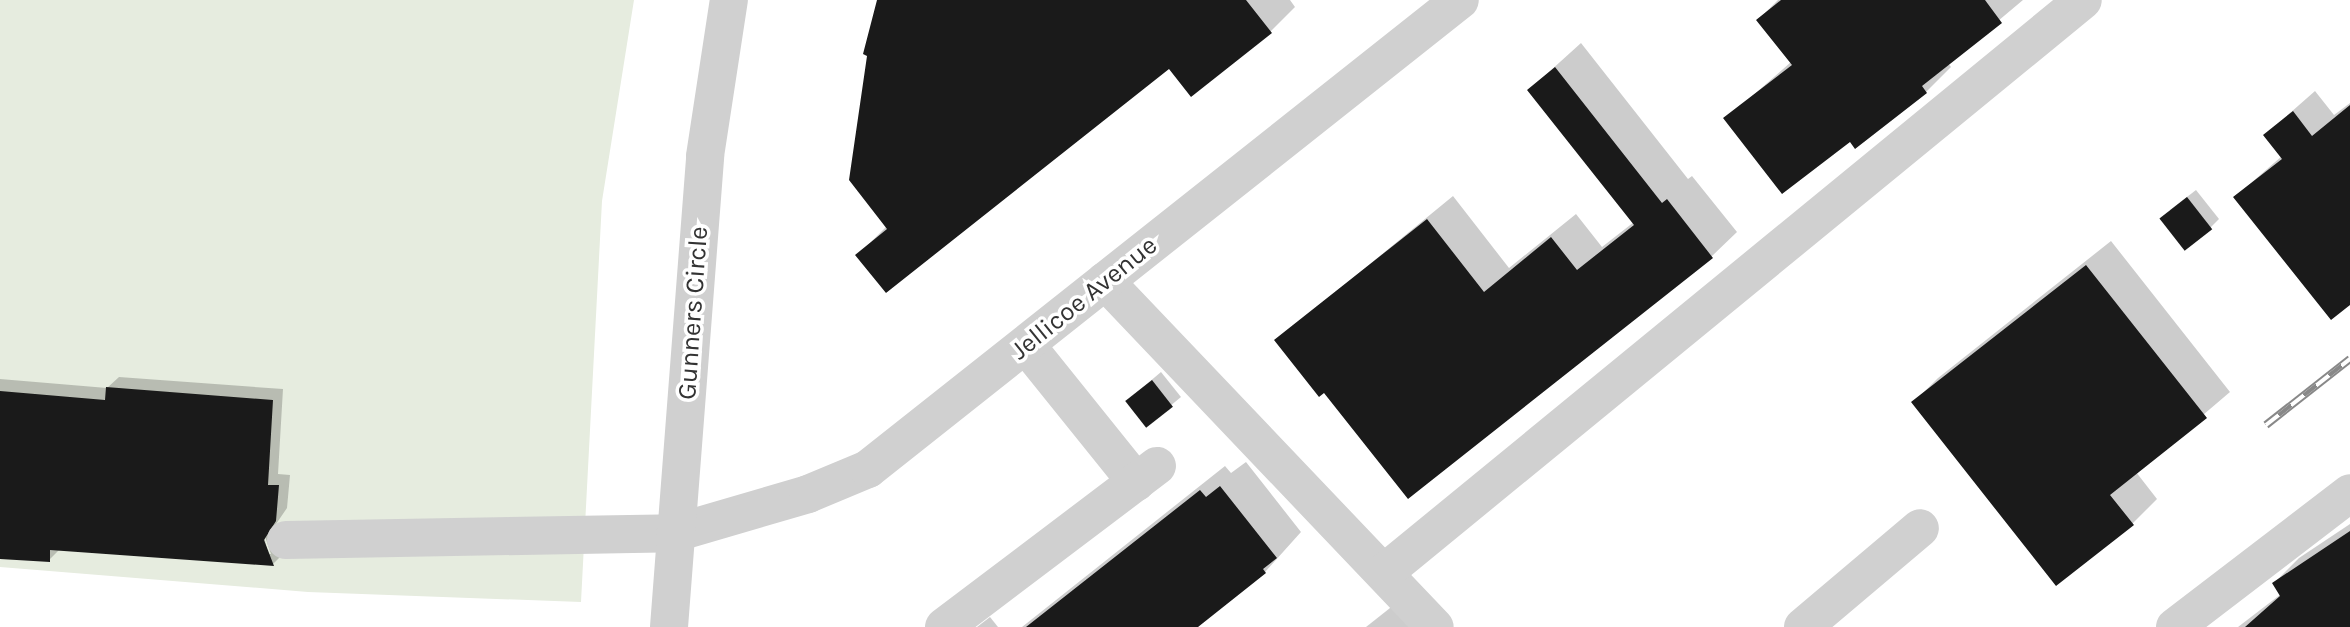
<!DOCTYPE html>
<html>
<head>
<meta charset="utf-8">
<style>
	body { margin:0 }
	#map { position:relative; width:2350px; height:627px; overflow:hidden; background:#fff; font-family:Karla,sans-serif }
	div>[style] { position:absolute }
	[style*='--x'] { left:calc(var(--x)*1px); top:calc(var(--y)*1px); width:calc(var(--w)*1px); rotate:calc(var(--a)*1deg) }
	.green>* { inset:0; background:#e6ecdf }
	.shadow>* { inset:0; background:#0003 }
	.building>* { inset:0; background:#1a1a1a; transform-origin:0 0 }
	.minor>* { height:38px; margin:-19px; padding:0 19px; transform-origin:19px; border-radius:19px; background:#d0d0d0 }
	.rail>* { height:8px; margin-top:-4px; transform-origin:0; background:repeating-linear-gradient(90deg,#fff 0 16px,#888 0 32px); box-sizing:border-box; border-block:2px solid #888 }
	span { translate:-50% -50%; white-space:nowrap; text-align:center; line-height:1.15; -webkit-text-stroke:7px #fff; paint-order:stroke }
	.street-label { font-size:26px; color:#333 }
</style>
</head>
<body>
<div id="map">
	<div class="green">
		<i style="clip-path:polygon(0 0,634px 0,602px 201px,581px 602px,308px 592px,0 567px)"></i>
	</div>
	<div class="shadow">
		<i style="clip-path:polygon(879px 0,1290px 0,1295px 7px,1270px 32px,1170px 66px,858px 255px,887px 226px)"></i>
		<i style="clip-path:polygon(1778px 0,2023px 0,1948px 63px,1951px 67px,1926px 92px,1850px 139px,1726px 119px,1791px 62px,1758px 20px)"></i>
		<i style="clip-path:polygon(1581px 43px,1688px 179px,1692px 176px,1737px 232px,1712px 256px,1408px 496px,1324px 390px,1276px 341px,1453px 196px,1509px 268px,1576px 214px,1602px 247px,1634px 222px,1529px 90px)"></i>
		<i style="clip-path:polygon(2315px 91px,2334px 115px,2350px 103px,2350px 303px,2235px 197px,2282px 156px,2265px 135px)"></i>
		<i style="clip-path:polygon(2196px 190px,2219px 219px,2210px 228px,2170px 210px)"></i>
		<i style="clip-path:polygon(2111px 241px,2230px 392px,2136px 472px,2157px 499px,2132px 524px,1914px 402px,1938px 378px)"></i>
		<i style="clip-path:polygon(1161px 372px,1181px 397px,1146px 426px,1136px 393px)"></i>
		<i style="clip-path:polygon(evenodd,119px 377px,283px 389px,278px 474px,290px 475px,287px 508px,274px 527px,284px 553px,273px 564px,60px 549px,49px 560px,0 557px,0 379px,107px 388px,119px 377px,263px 531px,271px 554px,268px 554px,263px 531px)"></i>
		<i style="clip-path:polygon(1246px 462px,1301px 532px,1265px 572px,1195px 627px,1022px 627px,1225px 466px,1231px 473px)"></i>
		<i style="clip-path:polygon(2350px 524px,2350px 627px,2238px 627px,2281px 594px,2274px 583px,2299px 558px)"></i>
		<i style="clip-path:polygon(1409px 593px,1436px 627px,1366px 627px)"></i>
		<i style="clip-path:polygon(990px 617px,998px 627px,977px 627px)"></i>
	</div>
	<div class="building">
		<i style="clip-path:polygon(877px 0,1246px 0,1272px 33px,1191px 97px,1169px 69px,886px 293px,855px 255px,887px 229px,849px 180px,867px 56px,863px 54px)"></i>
		<i style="clip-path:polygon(1781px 0,1985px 0,2002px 23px,1922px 86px,1927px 93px,1855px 149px,1850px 142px,1782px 194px,1723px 118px,1792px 65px,1756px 20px)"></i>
		<i style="clip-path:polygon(1555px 67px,1662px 203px,1667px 199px,1713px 258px,1408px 499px,1324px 393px,1319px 397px,1274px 340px,1427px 219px,1484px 292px,1551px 237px,1577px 270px,1634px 225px,1527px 90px)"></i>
		<i style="clip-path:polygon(2350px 105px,2350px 305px,2331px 320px,2233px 197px,2282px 159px,2263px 135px,2293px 111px,2312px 136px)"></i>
		<i style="left:2187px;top:197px;width:41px;height:35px;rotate:52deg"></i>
		<i style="clip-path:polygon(2086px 265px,2207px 418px,2110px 495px,2134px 525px,2056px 586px,1911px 402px)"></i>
		<i style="left:1152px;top:380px;width:34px;height:34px;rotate:52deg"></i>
		<i style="clip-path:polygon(106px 387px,273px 400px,268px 485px,279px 485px,276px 521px,264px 540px,274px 566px,50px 550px,50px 562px,0 559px,0 391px,105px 400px)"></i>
		<i style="clip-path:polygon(1220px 486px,1277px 558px,1263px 569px,1266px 573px,1198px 627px,1026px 627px,1200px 490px,1206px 497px)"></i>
		<i style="clip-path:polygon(2350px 531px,2350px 627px,2245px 627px,2280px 596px,2272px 583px)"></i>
	</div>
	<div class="minor">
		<i style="--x:1105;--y:281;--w:478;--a:46.4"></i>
		<i style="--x:1026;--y:345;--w:176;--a:51.2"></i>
		<i style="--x:286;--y:540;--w:389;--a:-1"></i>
		<i style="--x:675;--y:533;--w:139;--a:-16.3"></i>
		<i style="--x:808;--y:494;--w:65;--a:-22.6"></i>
		<i style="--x:868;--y:469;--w:755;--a:-38.39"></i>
		<i style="--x:1385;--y:572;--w:902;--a:-39.33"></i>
		<i style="--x:669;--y:627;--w:472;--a:-85.6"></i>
		<i style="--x:705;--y:156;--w:158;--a:-81.3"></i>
		<i style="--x:944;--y:627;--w:267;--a:-37.1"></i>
		<i style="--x:1803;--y:627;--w:153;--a:-40.2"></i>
		<i style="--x:2175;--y:627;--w:220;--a:-37.4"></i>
	</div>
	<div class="rail">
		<i style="--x:2266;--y:425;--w:107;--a:-38.2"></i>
	</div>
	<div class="street-label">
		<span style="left:1084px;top:298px;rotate:-39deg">Jellicoe Avenue</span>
		<span style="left:693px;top:313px;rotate:-86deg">Gunners Circle</span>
	</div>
</div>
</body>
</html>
